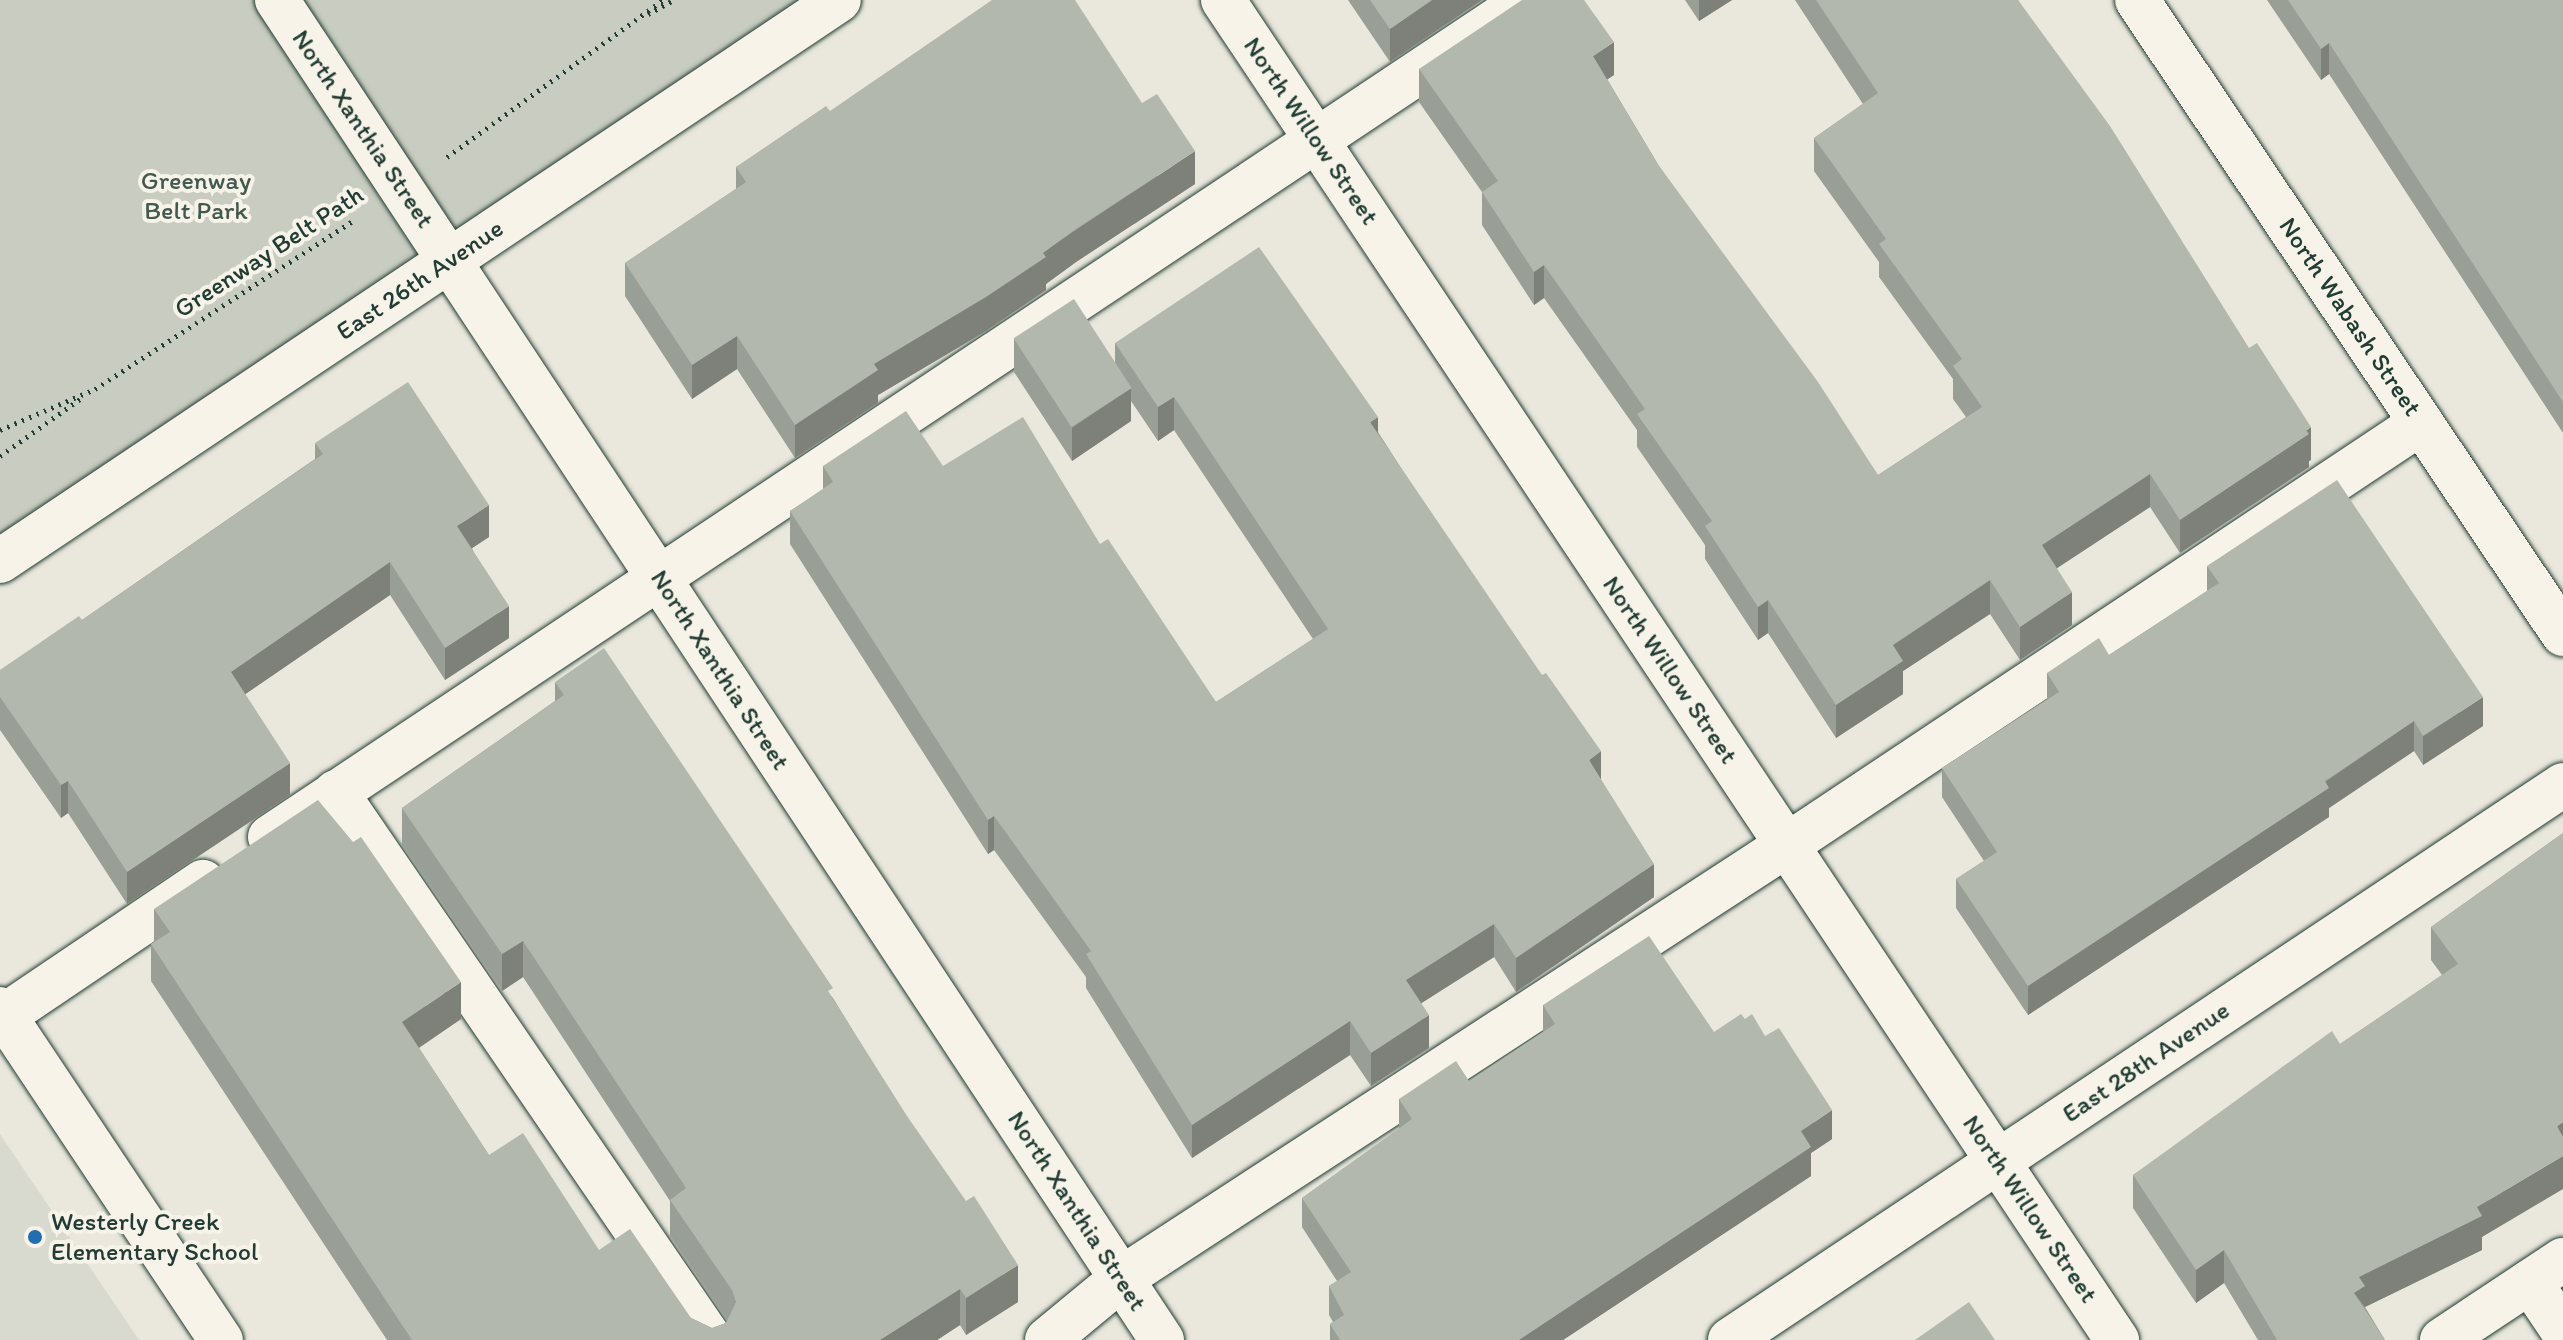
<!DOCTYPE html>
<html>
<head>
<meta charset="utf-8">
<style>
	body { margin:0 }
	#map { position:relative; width:2563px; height:1340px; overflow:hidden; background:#eae8dd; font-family:Itim,sans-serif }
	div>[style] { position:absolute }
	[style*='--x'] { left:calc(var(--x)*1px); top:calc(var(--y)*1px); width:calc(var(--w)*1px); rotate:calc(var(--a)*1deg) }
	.built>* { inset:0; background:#d9dacf }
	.green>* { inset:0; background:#c8ccc1 }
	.path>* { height:5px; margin-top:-2.5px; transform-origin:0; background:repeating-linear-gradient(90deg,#1f3d34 0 2px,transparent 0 8px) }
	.roads { filter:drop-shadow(0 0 2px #1f3d34) drop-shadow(0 0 2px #1f3d34) }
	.minor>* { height:44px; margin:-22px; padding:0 22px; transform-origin:22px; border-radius:22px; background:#f7f3e8 }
	.wall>* { inset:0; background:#999e96 }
	.shaded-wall>* { inset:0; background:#7d817a }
	.building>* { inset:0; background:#b2b8ae; transform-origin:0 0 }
	.dots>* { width:22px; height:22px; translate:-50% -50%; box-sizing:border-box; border:4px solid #f7f3e8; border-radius:50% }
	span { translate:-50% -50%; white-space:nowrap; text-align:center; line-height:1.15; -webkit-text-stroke:8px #f7f3e8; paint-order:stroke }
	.street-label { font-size:26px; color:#1f3d34 }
	.park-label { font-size:26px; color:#415a50 }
	.poi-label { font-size:26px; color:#1f3d34 }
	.left { translate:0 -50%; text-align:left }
</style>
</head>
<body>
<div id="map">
	<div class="built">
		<i style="clip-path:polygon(0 1134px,139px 1340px,0 1340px)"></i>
	</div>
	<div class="green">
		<i style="clip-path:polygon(0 0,839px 0,0 561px)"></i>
	</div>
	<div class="path">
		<i style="--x:648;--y:14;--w:29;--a:-29"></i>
		<i style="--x:447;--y:157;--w:267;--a:-36"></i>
		<i style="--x:0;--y:430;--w:103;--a:-23.3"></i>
		<i style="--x:95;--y:389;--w:311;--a:-33.1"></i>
		<i style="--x:0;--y:456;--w:103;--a:-35.5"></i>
	</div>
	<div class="roads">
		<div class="minor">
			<i style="--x:277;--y:0;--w:1606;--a:56.56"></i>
			<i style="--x:1223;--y:0;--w:1611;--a:56.29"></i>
			<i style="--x:2137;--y:0;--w:764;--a:56.1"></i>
			<i style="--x:0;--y:561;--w:1009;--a:-33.77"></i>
			<i style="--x:336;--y:792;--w:664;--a:55.62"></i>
			<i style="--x:270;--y:837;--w:1510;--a:-33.66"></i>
			<i style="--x:0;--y:1009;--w:398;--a:56.3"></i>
			<i style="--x:4;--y:1016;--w:240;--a:-34"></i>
			<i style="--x:2530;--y:1282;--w:59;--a:56"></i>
			<i style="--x:1047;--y:1340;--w:97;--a:-39.6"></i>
			<i style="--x:1122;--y:1278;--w:794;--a:-33.07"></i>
			<i style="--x:1787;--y:845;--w:762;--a:-33.65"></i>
			<i style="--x:1730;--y:1340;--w:1001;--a:-33.67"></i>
			<i style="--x:2442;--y:1340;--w:145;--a:-33.5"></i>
		</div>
	</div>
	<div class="wall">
		<i style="clip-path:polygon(1348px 0,1482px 0,1390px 62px)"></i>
		<i style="clip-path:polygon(1685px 0,1732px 0,1699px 21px)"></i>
		<i style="clip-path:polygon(1795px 0,2018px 0,2311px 460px,2309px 461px,2309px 467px,2180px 553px,2150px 507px,2057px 568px,2072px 625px,2020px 660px,1990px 614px,1903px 671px,1903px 694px,1836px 738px,1768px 633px,1758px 640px,1705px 559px,1705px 545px,1637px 447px,1637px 430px,1544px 298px,1534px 305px,1482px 225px,1482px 192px,1419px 102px,1419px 69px,1614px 75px,1607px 79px,1659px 166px,1878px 475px,1966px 417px,1953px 399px,1953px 379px,1879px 277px,1879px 262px,1814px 171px,1814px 138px,1863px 104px)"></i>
		<i style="clip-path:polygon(2267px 0,2563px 0,2563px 433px,2329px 74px,2321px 80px)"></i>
		<i style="clip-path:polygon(830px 111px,1195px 184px,1076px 262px,1046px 284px,1046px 290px,986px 331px,878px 395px,878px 403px,795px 458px,737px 369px,692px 399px,625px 296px,625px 263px,736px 189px,736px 167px)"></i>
		<i style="clip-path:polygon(1014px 339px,1115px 362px,1115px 343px,1378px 432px,1601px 780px,1654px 897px,1516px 992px,1494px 957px,1421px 1003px,1429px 1048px,1371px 1086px,1350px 1055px,1192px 1158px,1086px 988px,1086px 977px,994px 850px,988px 854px,790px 544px,790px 511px,823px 490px,823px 466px,943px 466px,1100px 544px,1216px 702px,1313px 639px,1174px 430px,1158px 441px,1131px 401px,1131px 421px,1072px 461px,1014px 372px)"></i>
		<i style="clip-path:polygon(315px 443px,489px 537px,472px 548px,509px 638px,445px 680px,390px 595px,245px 694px,290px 795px,127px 904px,68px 813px,61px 818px,0 730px,0 670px,82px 620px,315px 459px)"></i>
		<i style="clip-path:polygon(2207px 566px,2483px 726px,2423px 765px,2414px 751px,2329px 808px,2329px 817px,2028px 1015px,1956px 908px,1956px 879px,1984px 861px,1942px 797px,1942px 768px,2047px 699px,2047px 673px,2109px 655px,2207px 591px)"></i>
		<i style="clip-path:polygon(555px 682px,833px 998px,1018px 1302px,966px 1335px,960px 1325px,937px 1340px,387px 1340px,151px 981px,151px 944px,154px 942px,154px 909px,461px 1019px,419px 1048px,489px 1155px,599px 1250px,691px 1318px,712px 1328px,726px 1323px,727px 1320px,670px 1236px,670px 1201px,523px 977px,502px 991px,402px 845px,402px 808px,555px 701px)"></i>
		<i style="clip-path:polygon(2563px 833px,2482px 1237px,2482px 1250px,2365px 1307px,2385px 1340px,2258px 1340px,2224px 1283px,2196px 1303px,2133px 1208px,2133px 1175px,2340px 1044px,2442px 975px,2431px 960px,2431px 927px)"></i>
		<i style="clip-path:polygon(1543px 1005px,1714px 1032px,1832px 1139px,1811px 1153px,1811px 1176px,1563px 1340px,1330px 1340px,1330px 1324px,1333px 1322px,1329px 1315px,1329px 1286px,1337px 1281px,1302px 1227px,1302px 1198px,1399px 1129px,1399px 1099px,1469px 1081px,1543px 1032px)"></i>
	</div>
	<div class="shaded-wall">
		<i style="clip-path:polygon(1432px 0,1482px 0,1390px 62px,1390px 29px)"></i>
		<i style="clip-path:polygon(1699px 0,1732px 0,1699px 21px)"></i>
		<i style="clip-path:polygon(1614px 42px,1614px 75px,1593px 89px,1593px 56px)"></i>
		<i style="clip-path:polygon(2329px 43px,2329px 74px,2321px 80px,2321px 49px)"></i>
		<i style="clip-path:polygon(1195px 151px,1195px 184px,1076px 262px,1046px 284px,1046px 290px,986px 331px,878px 395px,878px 403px,795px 458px,795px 425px,874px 364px)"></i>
		<i style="clip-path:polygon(1544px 265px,1544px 298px,1534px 305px,1534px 272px)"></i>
		<i style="clip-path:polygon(737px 336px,737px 369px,692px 399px,692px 365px)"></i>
		<i style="clip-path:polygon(1131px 388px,1131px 421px,1072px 461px,1072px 428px)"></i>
		<i style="clip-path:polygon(1174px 397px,1174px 430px,1158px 441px,1158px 407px)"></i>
		<i style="clip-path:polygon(1378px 417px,1378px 450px,1370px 422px)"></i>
		<i style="clip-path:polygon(2311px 427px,2311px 460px,2309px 461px,2309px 467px,2180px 553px,2180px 520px)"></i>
		<i style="clip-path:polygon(2150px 474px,2150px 507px,2042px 578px,2042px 545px)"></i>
		<i style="clip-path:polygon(489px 505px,489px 537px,457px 558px,457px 526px)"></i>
		<i style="clip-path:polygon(390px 562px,390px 595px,231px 704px,231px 672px)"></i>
		<i style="clip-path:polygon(1990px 580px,1990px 614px,1903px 671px,1903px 694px,1836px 738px,1836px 705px,1893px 645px)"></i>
		<i style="clip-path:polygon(2072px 592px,2072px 625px,2020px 660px,2020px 627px)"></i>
		<i style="clip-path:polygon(1768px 600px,1768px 633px,1758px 640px,1758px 607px)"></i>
		<i style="clip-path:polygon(509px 606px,509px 638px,445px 680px,445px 648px)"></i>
		<i style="clip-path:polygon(2483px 697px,2483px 726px,2423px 765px,2423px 736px)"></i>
		<i style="clip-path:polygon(2414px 721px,2414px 751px,2329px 808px,2329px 817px,2028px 1015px,2028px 986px)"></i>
		<i style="clip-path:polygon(1601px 751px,1601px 785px,1589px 760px)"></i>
		<i style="clip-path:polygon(290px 763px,290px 795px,127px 904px,127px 872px)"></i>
		<i style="clip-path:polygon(68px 781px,68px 813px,61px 818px,61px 785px)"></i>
		<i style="clip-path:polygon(994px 816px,994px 850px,988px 854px,988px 820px)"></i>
		<i style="clip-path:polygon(1654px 864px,1654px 897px,1516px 992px,1516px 958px)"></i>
		<i style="clip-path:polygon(1494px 924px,1494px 957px,1406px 1013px,1406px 980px)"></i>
		<i style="clip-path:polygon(523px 941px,523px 977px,502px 991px,502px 954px)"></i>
		<i style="clip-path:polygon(461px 982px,461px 1019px,402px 1059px,402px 1022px)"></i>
		<i style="clip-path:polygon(1429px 1015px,1429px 1048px,1371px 1086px,1371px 1053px)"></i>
		<i style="clip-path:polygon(1350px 1021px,1350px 1055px,1192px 1158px,1192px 1125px)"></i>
		<i style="clip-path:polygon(1832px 1110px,1832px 1139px,1811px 1153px,1811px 1176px,1563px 1340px,1519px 1340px,1801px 1131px)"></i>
		<i style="clip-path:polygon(2563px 1122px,2563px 1155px,2557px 1126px)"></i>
		<i style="clip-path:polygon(2563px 1156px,2563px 1189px,2482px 1237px,2482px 1250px,2365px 1307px,2354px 1293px,2359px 1277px)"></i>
		<i style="clip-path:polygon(2224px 1250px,2224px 1283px,2196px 1303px,2196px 1270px)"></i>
		<i style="clip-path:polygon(1018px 1265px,1018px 1302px,966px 1335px,966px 1298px)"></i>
		<i style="clip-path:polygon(960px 1289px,960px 1325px,937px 1340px,880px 1340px)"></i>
	</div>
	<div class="building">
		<i style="clip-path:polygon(992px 0,1075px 0,1142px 103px,1157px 94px,1195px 151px,1076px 229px,1043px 253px,1046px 257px,986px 297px,874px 364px,878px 370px,795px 425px,737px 336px,692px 365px,625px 263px,746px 182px,736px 167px,826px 106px,830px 111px)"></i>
		<i style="clip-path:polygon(1370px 0,1432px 0,1390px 29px)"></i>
		<i style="clip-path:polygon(1522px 0,1584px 0,1614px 42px,1593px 56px,1659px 166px,1818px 382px,1878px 475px,1982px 407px,1953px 366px,1962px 359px,1879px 244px,1886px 239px,1814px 138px,1878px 93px,1816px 0,2018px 0,2110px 126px,2249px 348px,2257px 343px,2311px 427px,2306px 430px,2309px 434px,2180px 520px,2150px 474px,2042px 545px,2072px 592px,2020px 627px,1990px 580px,1893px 645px,1903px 661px,1836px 705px,1768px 600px,1758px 607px,1705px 526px,1712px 521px,1637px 414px,1645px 409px,1544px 265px,1534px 272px,1482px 192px,1498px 181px,1419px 69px)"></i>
		<i style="clip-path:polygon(2288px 0,2563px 0,2563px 402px,2329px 43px,2321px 49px)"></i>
		<i style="clip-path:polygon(1259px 247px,1378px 417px,1370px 422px,1542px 675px,1546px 673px,1601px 751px,1589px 760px,1654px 864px,1516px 958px,1494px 924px,1406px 980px,1429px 1015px,1371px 1053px,1350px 1021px,1192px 1125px,1086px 954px,1091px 951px,994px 816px,988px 820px,790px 511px,833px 482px,823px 466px,906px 411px,943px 466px,1023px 417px,1100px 544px,1108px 539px,1216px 702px,1328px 629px,1174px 397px,1158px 407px,1115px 343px)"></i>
		<i style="left:1074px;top:299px;width:106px;height:72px;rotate:57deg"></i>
		<i style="clip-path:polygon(408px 382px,489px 505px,457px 526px,509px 606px,445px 648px,390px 562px,231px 672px,290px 763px,127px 872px,68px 781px,61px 785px,0 697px,0 670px,79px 616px,82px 620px,323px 454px,315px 443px)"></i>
		<i style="clip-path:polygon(2337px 480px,2483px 697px,2423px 736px,2414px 721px,2325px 781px,2329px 788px,2028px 986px,1956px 879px,1997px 852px,1942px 768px,2059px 692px,2047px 673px,2099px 638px,2109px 655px,2219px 583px,2207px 566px)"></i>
		<i style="clip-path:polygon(604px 648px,833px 988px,828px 991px,907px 1116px,966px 1201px,974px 1196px,1018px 1265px,966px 1298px,960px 1289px,880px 1340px,412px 1340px,151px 944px,170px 932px,154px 909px,318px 800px,353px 842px,361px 837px,461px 982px,402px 1022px,489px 1155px,523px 1133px,599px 1250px,630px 1229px,691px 1318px,712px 1328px,726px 1323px,736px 1302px,732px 1290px,670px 1200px,686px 1188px,523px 941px,502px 954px,402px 808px,564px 695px,555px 682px)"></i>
		<i style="clip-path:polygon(2563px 833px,2563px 1122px,2557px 1126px,2563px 1137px,2563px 1156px,2477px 1207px,2482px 1216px,2359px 1277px,2365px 1286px,2354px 1293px,2385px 1340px,2277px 1340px,2224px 1250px,2196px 1270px,2133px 1175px,2332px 1031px,2340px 1044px,2458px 964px,2431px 927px)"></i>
		<i style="clip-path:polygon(1649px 936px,1714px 1032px,1741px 1014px,1745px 1019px,1752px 1014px,1765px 1036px,1779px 1028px,1832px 1110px,1801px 1131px,1811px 1147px,1519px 1340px,1340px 1340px,1330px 1324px,1344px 1315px,1329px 1286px,1351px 1272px,1302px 1198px,1412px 1119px,1399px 1099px,1456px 1061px,1469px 1081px,1555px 1024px,1543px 1005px)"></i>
		<i style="clip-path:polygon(1969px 1302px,1995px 1340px,1915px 1340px)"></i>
	</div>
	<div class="dots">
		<i style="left:35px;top:1237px;background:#1f6fb2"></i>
	</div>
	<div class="street-label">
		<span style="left:363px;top:129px;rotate:56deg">North Xanthia Street</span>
		<span style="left:1311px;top:131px;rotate:56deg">North Willow Street</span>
		<span style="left:269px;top:252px;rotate:-33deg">Greenway Belt Path</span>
		<span style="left:420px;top:280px;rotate:-34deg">East 26th Avenue</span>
		<span style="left:2350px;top:317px;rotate:56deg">North Wabash Street</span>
		<span style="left:720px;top:670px;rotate:57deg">North Xanthia Street</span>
		<span style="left:1670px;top:670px;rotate:56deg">North Willow Street</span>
		<span style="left:2146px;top:1062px;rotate:-34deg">East 28th Avenue</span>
		<span style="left:2030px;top:1209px;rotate:56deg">North Willow Street</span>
		<span style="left:1077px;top:1211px;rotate:57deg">North Xanthia Street</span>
	</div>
	<div class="park-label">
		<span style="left:196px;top:196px">Greenway<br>Belt Park</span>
	</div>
	<div class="poi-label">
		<span class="left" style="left:51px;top:1237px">Westerly Creek<br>Elementary School</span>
	</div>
</div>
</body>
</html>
